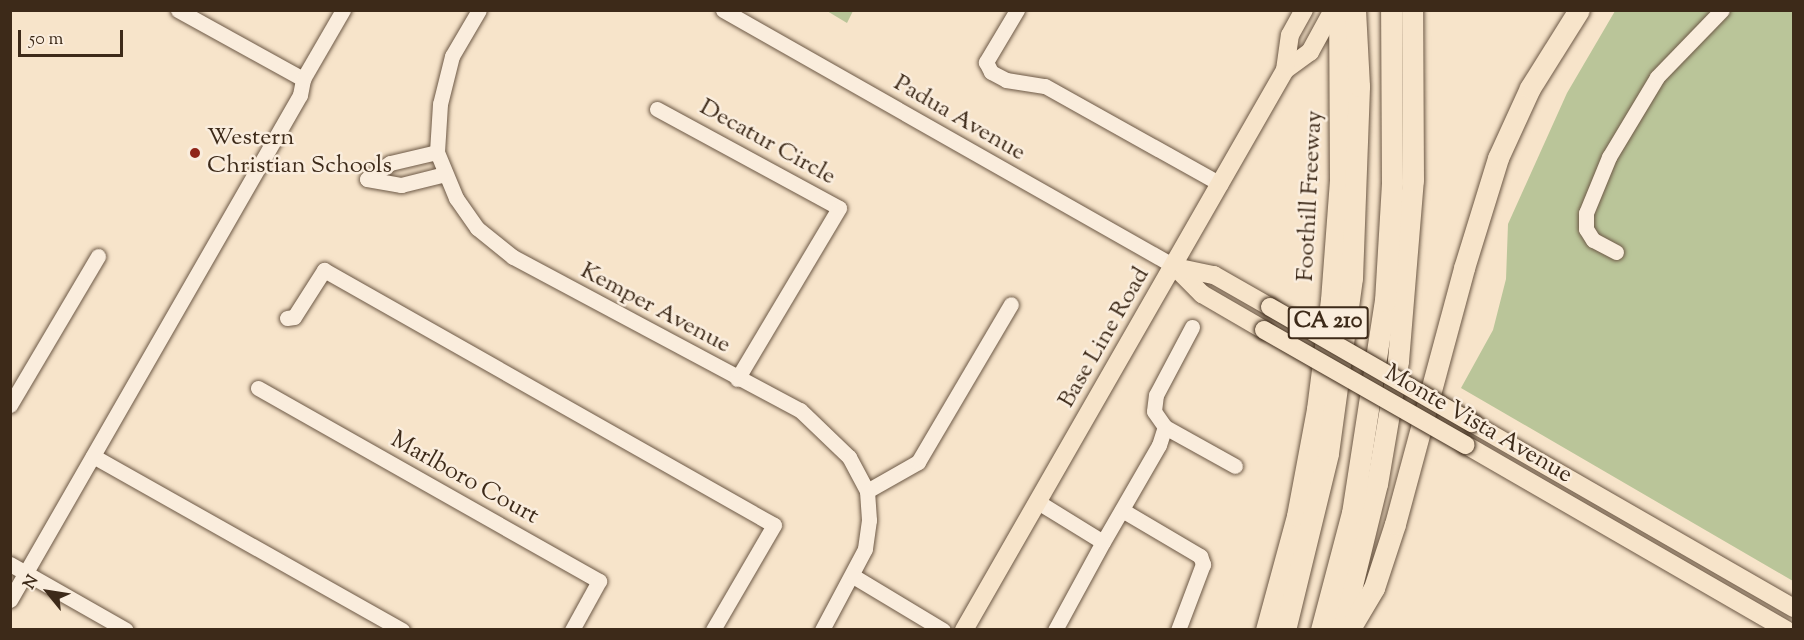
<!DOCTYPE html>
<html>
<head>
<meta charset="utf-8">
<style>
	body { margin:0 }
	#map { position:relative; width:1804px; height:640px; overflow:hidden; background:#f7e4ca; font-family:"Sorts Mill Goudy",serif }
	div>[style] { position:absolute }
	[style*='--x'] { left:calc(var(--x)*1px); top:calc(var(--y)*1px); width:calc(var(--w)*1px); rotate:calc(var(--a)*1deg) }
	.green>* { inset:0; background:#bac599 }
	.roads { filter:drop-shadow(0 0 2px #6c5845) drop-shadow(0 0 2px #6c5845) }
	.minor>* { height:15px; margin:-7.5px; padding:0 7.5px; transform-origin:7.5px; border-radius:7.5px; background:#faeddd }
	.major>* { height:18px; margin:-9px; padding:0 9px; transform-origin:9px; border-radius:9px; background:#f7e4ca }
	.highway>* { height:21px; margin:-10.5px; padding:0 10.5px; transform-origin:10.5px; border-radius:10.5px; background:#f7e4ca }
	.bridges { filter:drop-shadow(0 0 2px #3d2a19) drop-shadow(0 0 2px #3d2a19) }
	.major-bridge>* { height:18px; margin:-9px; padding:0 9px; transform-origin:9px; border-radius:9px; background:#f7e4ca }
	.dots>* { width:16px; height:16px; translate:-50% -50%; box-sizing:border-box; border:3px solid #faeddd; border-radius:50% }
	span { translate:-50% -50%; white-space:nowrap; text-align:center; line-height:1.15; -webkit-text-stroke:5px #faeddd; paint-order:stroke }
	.shield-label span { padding:2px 4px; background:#faeddd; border:2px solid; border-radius:4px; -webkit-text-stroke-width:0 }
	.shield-label { font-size:22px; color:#3d2a19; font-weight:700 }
	.street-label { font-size:24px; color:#3d2a19 }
	.poi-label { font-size:24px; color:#3d2a19 }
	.left { translate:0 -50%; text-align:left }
	.frame { position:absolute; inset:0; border:12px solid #3d2a19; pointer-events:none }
	.north { position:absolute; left:18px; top:562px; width:60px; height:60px; -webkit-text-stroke:4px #faeddd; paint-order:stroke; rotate:300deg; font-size:16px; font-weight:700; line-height:24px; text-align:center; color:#3d2a19 }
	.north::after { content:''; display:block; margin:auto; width:21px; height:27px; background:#3d2a19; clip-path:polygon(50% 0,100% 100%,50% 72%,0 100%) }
	.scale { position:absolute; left:18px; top:30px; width:105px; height:27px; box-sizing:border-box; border:3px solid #3d2a19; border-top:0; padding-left:8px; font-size:18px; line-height:21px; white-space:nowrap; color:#3d2a19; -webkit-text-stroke:4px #faeddd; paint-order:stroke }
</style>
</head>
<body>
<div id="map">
	<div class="green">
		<i style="clip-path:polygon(827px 11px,853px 11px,847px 23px)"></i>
		<i style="clip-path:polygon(1615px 11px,1793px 11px,1793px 581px,1461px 388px,1493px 330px,1506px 279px,1508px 224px,1567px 93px)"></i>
	</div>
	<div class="roads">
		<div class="minor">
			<i style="--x:178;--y:10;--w:143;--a:28.9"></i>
			<i style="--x:479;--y:10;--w:53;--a:120.4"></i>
			<i style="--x:452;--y:56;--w:49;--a:104"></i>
			<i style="--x:440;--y:104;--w:48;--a:93.6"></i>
			<i style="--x:437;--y:152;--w:50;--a:67.6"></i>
			<i style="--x:456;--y:198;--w:37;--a:55"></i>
			<i style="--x:477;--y:228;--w:46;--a:38.9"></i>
			<i style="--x:513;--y:257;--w:325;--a:28.1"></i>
			<i style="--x:800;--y:410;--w:68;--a:43.8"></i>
			<i style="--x:849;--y:457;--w:38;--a:62"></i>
			<i style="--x:867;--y:491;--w:29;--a:86"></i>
			<i style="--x:869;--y:520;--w:29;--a:98"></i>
			<i style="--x:865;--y:549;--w:92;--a:118"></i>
			<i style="--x:723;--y:10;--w:519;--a:29.58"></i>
			<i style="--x:1017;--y:10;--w:61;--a:120.8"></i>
			<i style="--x:986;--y:62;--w:11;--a:63"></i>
			<i style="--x:991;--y:72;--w:17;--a:28"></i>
			<i style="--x:1006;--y:80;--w:39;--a:9"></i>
			<i style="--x:1045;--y:86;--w:201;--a:29.2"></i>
			<i style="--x:657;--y:109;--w:207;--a:28.5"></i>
			<i style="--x:839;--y:208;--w:199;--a:120.8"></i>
			<i style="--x:437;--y:152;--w:48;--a:166.8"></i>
			<i style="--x:390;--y:163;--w:28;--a:145"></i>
			<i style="--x:367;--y:179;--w:35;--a:10"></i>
			<i style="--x:401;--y:185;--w:45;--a:-14"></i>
			<i style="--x:1616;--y:252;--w:26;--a:-152"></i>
			<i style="--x:1593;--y:240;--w:13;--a:-122"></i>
			<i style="--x:1586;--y:229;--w:16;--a:-90"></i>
			<i style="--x:1586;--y:213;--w:61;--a:-67.7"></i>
			<i style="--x:1609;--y:157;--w:93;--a:-59"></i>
			<i style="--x:1657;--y:77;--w:93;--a:-45.9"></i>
			<i style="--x:287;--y:318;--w:7;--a:-8"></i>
			<i style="--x:294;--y:317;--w:56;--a:-57.4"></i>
			<i style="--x:324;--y:270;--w:517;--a:29.54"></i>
			<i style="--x:774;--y:525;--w:121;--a:120.2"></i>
			<i style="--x:258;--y:388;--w:392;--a:29.5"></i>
			<i style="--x:599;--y:581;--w:56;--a:118.9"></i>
			<i style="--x:10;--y:405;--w:173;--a:-59.4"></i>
			<i style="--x:1165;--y:427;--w:80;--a:29.1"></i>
			<i style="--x:93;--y:456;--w:355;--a:29.4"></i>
			<i style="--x:867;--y:491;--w:59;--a:-29.6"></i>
			<i style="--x:918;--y:462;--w:183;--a:-59.5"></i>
			<i style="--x:1038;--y:502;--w:76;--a:31.6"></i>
			<i style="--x:1103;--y:542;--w:112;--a:-60"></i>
			<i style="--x:1159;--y:445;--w:19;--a:-72"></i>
			<i style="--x:1165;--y:427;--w:19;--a:-125"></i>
			<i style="--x:1154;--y:411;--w:16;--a:-83"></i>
			<i style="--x:1156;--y:395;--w:77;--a:-62.1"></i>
			<i style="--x:1122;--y:510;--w:91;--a:30.5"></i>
			<i style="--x:1200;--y:556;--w:9;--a:69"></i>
			<i style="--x:1203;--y:564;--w:71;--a:110.7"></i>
			<i style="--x:10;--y:564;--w:133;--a:29.6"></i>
			<i style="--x:853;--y:576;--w:105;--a:31"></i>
			<i style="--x:10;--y:600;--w:582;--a:-60.13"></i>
			<i style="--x:300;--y:95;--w:16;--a:-79"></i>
			<i style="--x:303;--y:79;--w:80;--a:-59.9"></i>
			<i style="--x:1055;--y:630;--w:100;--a:-61.4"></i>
		</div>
		<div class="major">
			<i style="--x:1285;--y:70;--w:31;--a:-36"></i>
			<i style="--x:1310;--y:52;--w:48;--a:-61.3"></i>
			<i style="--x:1174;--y:266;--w:40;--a:45"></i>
			<i style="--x:1202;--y:294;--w:72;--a:30.1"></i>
			<i style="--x:1175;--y:267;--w:40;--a:12"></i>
			<i style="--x:1214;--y:275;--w:64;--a:29.7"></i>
			<i style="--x:1472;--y:423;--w:371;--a:29.9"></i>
			<i style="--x:1466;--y:445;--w:370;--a:30"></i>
			<i style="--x:964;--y:630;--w:645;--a:-60.18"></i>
			<i style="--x:1285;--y:70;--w:35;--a:-82"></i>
			<i style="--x:1290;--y:35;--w:29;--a:-61"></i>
		</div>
		<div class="highway">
			<i style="--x:1342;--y:626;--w:146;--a:-76.2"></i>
			<i style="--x:1377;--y:484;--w:125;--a:-80.3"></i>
			<i style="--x:1398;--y:361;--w:182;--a:-85.3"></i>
			<i style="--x:1413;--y:180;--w:170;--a:-90.3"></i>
			<i style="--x:1266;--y:630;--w:118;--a:-74.8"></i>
			<i style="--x:1297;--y:516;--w:109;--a:-79.4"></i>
			<i style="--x:1317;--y:409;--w:110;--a:-82.7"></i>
			<i style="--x:1331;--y:300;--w:121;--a:-85.7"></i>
			<i style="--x:1340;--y:179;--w:169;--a:-90.3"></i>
			<i style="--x:1285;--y:630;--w:182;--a:-76.3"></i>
			<i style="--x:1328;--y:453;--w:177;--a:-82.2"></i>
			<i style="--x:1352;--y:278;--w:192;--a:-87.9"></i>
			<i style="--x:1359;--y:86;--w:76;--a:-93"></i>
			<i style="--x:1321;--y:630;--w:121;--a:-75.2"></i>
			<i style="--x:1352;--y:513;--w:215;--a:-81.2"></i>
			<i style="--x:1385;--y:301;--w:119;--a:-86.6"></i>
			<i style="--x:1392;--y:182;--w:172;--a:-90.3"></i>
			<i style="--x:1349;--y:630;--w:49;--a:-59.2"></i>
			<i style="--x:1374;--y:588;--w:67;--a:-71.8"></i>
			<i style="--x:1395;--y:524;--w:265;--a:-74.9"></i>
			<i style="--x:1464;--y:268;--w:115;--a:-72.8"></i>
			<i style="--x:1498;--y:158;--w:77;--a:-65.4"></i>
			<i style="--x:1530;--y:88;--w:92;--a:-57.9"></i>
		</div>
	</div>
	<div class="bridges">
		<div class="major-bridge">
			<i style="--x:1270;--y:307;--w:233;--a:29.9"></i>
			<i style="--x:1264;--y:330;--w:232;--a:29.7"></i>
		</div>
	</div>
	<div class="dots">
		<i style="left:195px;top:153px;background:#8f2418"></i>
	</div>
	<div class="shield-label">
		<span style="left:1328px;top:323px">CA 210</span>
	</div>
	<div class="street-label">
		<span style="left:959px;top:119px;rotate:30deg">Padua Avenue</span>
		<span style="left:767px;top:143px;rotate:29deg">Decatur Circle</span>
		<span style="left:1311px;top:196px;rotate:-87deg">Foothill Freeway</span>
		<span style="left:655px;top:309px;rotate:28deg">Kemper Avenue</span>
		<span style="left:1105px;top:338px;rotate:-60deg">Base Line Road</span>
		<span style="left:1478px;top:425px;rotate:30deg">Monte Vista Avenue</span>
		<span style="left:464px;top:479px;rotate:29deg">Marlboro Court</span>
	</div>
	<div class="poi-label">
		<span class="left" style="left:207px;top:153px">Western<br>Christian Schools</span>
	</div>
	<div class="frame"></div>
	<div class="north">N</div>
	<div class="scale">50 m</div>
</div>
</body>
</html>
